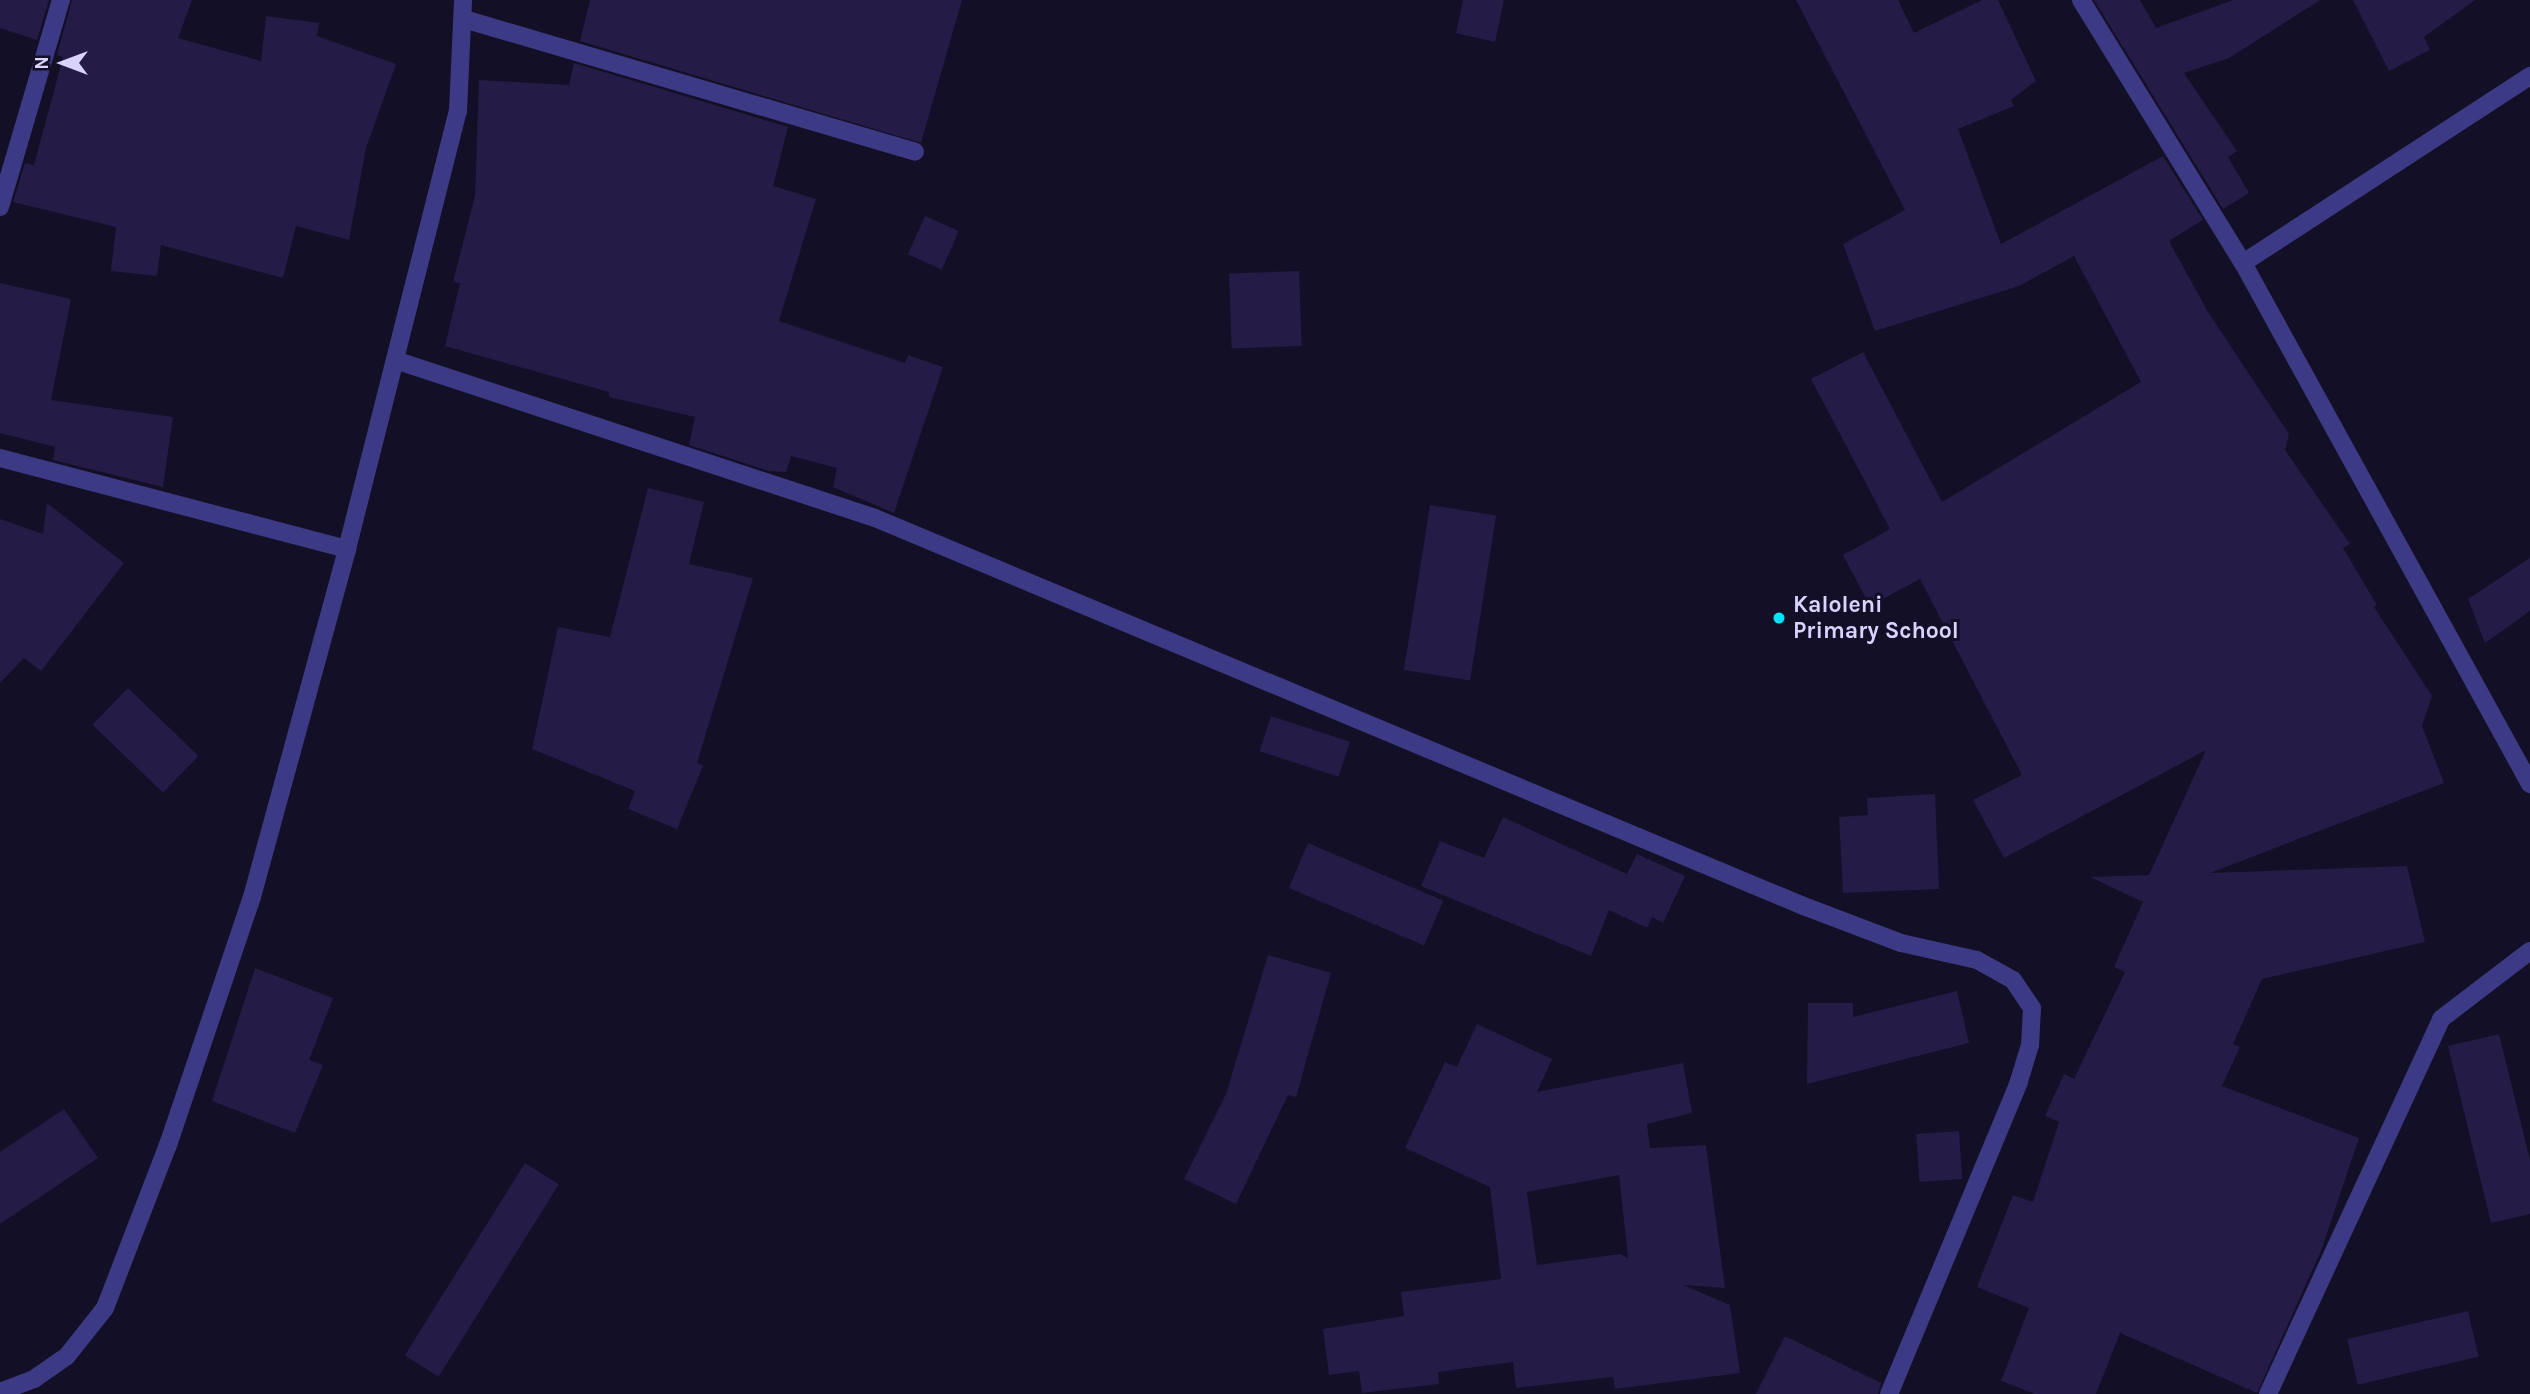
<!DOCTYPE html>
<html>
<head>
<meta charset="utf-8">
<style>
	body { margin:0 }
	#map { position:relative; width:2530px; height:1394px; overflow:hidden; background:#130f26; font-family:Karla,sans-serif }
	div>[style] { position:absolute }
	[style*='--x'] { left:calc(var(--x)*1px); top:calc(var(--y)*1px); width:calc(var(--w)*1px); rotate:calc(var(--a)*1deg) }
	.building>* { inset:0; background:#241b47; transform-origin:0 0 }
	.minor>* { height:18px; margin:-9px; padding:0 9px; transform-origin:9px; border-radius:9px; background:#3d3a85 }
	.dots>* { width:19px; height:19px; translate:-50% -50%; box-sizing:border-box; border:4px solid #130f26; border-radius:50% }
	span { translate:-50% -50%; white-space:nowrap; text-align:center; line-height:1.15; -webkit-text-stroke:6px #130f26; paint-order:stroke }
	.poi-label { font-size:23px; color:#d9d4ff; font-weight:700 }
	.left { translate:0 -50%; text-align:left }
	.north { position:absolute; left:28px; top:28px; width:70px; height:70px; -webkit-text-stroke:5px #130f26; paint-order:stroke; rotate:270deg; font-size:19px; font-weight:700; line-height:28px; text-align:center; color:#d9d4ff }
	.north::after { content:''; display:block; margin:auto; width:24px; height:32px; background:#d9d4ff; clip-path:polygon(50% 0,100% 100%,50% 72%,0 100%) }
</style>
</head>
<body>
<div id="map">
	<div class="building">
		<i style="clip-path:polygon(0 0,49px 0,37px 40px,0 28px)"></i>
		<i style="clip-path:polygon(72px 0,192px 0,178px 38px,261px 61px,266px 16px,319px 23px,317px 36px,396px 64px,366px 148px,349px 240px,296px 226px,283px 278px,161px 245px,157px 276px,111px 271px,116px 227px,13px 202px,25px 163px,34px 165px,63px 57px,57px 55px)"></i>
		<i style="clip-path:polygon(590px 0,962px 0,921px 143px,580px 41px)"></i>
		<i style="clip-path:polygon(1463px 0,1504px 0,1495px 42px,1456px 33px)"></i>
		<i style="clip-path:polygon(1796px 0,1898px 0,1914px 33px,1982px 0,1998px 0,2036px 81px,2011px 100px,2014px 106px,1958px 129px,2001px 244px,2163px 156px,2203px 220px,2169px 241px,2208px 312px,2289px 434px,2285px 450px,2350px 544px,2343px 548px,2377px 605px,2374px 607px,2432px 696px,2422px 726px,2444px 783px,2210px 873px,2407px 866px,2425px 942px,2262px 979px,2233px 1044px,2240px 1047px,2222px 1086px,2359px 1138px,2321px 1251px,2257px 1393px,2120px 1333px,2096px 1394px,2035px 1394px,2001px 1381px,2029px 1308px,1977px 1287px,2013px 1195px,2033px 1202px,2059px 1122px,2045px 1116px,2064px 1074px,2074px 1079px,2125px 972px,2114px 967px,2143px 902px,2090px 877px,2149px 875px,2206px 750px,2004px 858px,1973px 800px,2022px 775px,1920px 579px,1870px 606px,1843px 555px,1890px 529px,1811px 379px,1863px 352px,1942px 502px,2141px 382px,2074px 256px,2019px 286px,1875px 331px,1843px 244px,1905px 210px)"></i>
		<i style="clip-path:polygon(2094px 0,2140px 0,2156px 28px,2233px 0,2320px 0,2229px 58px,2184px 73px,2237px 151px,2228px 157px,2249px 193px,2223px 209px)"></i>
		<i style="clip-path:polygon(2353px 0,2475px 0,2424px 37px,2430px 50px,2389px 71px)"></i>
		<i style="clip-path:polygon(574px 63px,788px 127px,773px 186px,816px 199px,779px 321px,905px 363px,908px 355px,943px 367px,894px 513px,833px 487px,837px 468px,791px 456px,786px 472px,769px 471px,689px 445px,695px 417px,609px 397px,609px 392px,445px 346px,460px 283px,453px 282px,475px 196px,479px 80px,569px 85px)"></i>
		<i style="left:925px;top:216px;width:37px;height:42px;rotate:24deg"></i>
		<i style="left:1299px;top:271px;width:75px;height:70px;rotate:88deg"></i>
		<i style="clip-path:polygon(0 283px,71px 299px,51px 400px,173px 417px,163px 487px,53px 460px,55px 447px,0 433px)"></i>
		<i style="clip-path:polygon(648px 488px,704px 502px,689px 564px,753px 578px,697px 763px,703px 766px,677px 829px,628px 809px,635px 791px,532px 749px,558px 627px,610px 637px)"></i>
		<i style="clip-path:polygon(47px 503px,124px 563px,41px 671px,24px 658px,0 683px,0 519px,43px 534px)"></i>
		<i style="left:1430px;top:505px;width:67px;height:167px;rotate:9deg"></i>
		<i style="clip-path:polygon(2530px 558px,2530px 611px,2485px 643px,2468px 599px)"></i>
		<i style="left:128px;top:688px;width:98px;height:51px;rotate:44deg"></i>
		<i style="left:1271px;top:716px;width:83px;height:37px;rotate:18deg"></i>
		<i style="clip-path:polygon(1935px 794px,1939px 889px,1843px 893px,1839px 817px,1868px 815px,1867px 798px)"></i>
		<i style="clip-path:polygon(1503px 817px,1627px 874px,1637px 854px,1685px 876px,1663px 923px,1652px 917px,1647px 928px,1609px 910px,1591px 956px,1421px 886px,1440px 841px,1484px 858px)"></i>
		<i style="left:1308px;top:843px;width:147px;height:49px;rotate:23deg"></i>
		<i style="clip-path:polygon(1268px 955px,1331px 973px,1296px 1097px,1288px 1095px,1236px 1204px,1184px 1179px,1226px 1094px)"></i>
		<i style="clip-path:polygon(255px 968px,333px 998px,309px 1060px,323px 1065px,295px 1133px,212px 1101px)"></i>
		<i style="clip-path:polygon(1957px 991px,1969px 1043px,1807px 1084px,1808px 1003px,1853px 1003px,1853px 1017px)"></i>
		<i style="clip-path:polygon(evenodd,1477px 1024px,1552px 1059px,1537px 1092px,1683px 1063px,1692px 1113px,1647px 1124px,1650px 1148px,1706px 1145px,1725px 1288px,1683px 1285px,1730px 1305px,1740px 1373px,1615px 1389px,1613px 1377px,1516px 1388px,1513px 1362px,1438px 1372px,1439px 1384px,1362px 1393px,1359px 1371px,1329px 1375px,1323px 1329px,1404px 1316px,1401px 1292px,1501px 1279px,1490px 1187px,1405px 1148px,1445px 1062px,1457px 1067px,1477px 1024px,1619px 1175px,1628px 1258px,1620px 1254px,1537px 1265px,1527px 1192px,1619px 1175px)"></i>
		<i style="clip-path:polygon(2499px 1034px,2530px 1160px,2530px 1214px,2491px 1223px,2448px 1046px)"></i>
		<i style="clip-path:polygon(64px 1109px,98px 1158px,0 1224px,0 1152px)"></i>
		<i style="left:1959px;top:1131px;width:48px;height:43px;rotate:86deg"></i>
		<i style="left:525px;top:1163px;width:40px;height:227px;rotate:32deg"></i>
		<i style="left:2468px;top:1311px;width:47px;height:124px;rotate:77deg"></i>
		<i style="clip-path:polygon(1785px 1336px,1881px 1383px,1878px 1394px,1756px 1394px)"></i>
	</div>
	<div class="minor">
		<i style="--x:2081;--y:0;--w:309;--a:58.4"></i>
		<i style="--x:2243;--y:263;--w:595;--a:61.15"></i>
		<i style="--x:464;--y:19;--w:470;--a:16.4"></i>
		<i style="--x:0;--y:207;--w:216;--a:-73.6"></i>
		<i style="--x:2243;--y:263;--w:343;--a:-33.1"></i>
		<i style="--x:395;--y:360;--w:505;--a:18.22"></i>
		<i style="--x:875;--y:518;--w:1004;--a:22.68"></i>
		<i style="--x:1801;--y:905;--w:107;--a:20.8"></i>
		<i style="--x:1901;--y:943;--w:78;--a:12.6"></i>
		<i style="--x:1977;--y:960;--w:41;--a:29.1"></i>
		<i style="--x:2013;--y:980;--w:34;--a:56"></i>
		<i style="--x:2032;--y:1008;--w:37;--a:93"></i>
		<i style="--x:2030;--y:1045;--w:39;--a:107"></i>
		<i style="--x:2019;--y:1082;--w:338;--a:112.6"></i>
		<i style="--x:0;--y:458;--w:359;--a:14.7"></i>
		<i style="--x:0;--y:1392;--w:36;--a:-21"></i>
		<i style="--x:34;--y:1379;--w:40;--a:-34.9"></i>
		<i style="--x:67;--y:1356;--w:61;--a:-51.6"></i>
		<i style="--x:105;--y:1308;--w:175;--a:-68.9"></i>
		<i style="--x:168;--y:1145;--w:262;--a:-71.3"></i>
		<i style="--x:252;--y:897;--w:361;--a:-74.7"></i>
		<i style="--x:347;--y:549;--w:452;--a:-75.8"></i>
		<i style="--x:458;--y:111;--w:111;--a:-87.4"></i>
		<i style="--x:2268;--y:1394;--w:413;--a:-65.2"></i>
		<i style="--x:2441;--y:1019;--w:112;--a:-37.4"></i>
	</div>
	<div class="dots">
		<i style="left:1779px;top:618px;background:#00e5ff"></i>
	</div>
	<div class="poi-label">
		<span class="left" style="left:1793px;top:618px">Kaloleni<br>Primary School</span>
	</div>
	<div class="north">N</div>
</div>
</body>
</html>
